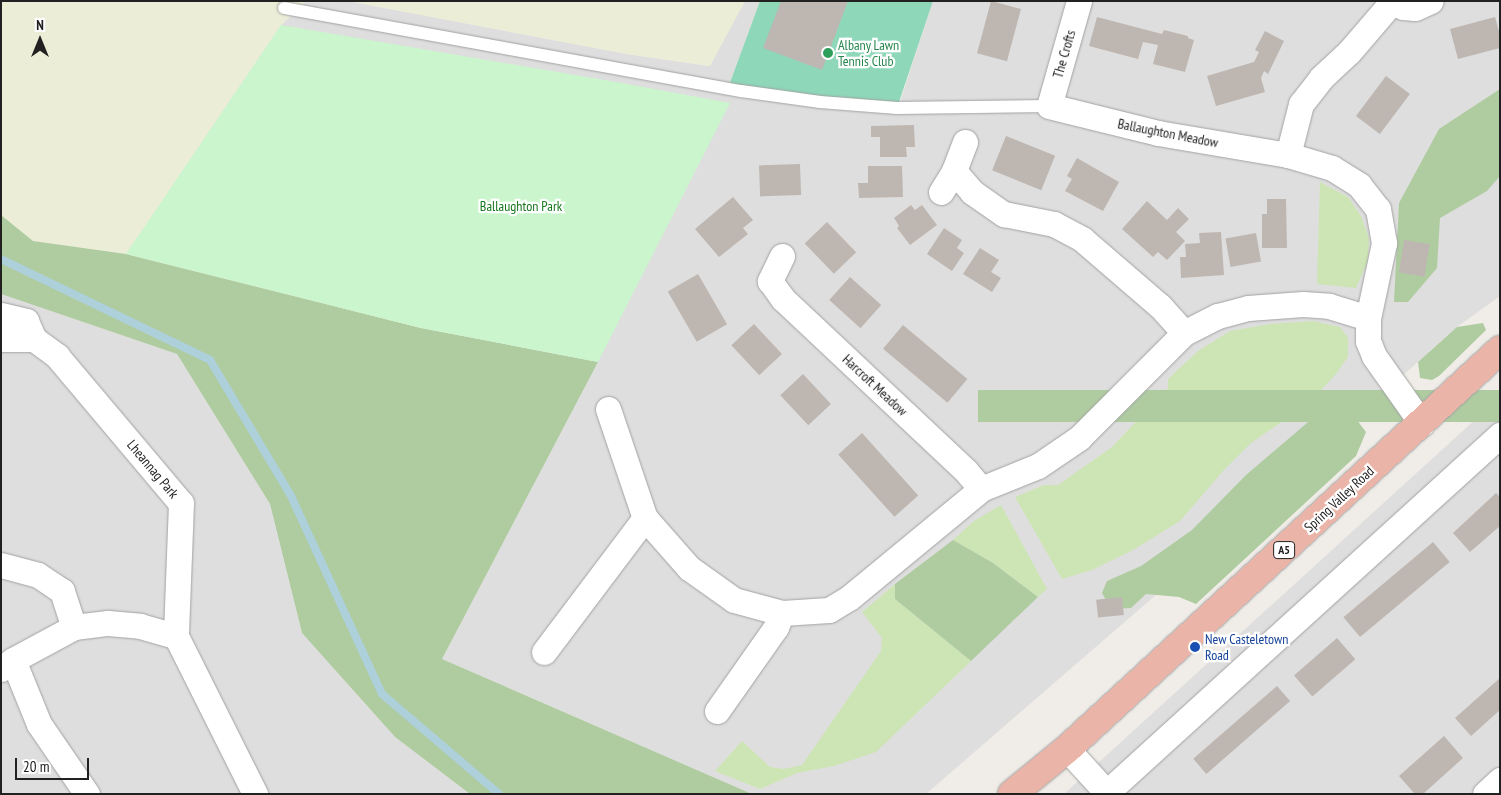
<!DOCTYPE html>
<html>
<head>
<meta charset="utf-8">
<style>
	body { margin:0 }
	#map { position:relative; width:1501px; height:795px; overflow:hidden; background:#f0ede8; font-family:"PT Sans Narrow",sans-serif }
	div>[style] { position:absolute }
	[style*='--x'] { left:calc(var(--x)*1px); top:calc(var(--y)*1px); width:calc(var(--w)*1px); rotate:calc(var(--a)*1deg) }
	.residential>* { inset:0; background:#dfdede }
	.farmland>* { inset:0; background:#ecedd6 }
	.grass>* { inset:0; background:#cde5b4 }
	.forest>* { inset:0; background:#afcca1; transform-origin:0 0 }
	.park>* { inset:0; background:#caf5cd }
	.pitch>* { inset:0; background:#8ed7b9 }
	.stream>* { height:8px; margin:-4px; padding:0 4px; transform-origin:4px; border-radius:4px; background:#add0da }
	.building>* { inset:0; background:#beb7b1; transform-origin:0 0 }
	.roads { filter:drop-shadow(0 0 1px #a2a2a2) drop-shadow(0 0 1px #a2a2a2) }
	.service>* { height:12px; margin:-6px; padding:0 6px; transform-origin:6px; border-radius:6px; background:#fff }
	.minor>* { height:25px; margin:-12.5px; padding:0 12.5px; transform-origin:12.5px; border-radius:12.5px; background:#fff }
	.trunk>* { height:28px; margin:-14px; padding:0 14px; transform-origin:14px; border-radius:14px; background:#eab5a8 }
	.dots>* { width:14px; height:14px; translate:-50% -50%; box-sizing:border-box; border:2px solid #fff; border-radius:50% }
	span { translate:-50% -50%; white-space:nowrap; text-align:center; line-height:1.15; -webkit-text-stroke:4.5px #fff; paint-order:stroke }
	.shield-label span { padding:1px 4px; background:#fff; border:1px solid; border-radius:4px; -webkit-text-stroke-width:0 }
	.shield-label { font-size:12px; color:#212121; font-weight:700 }
	.leisure-label { font-size:14px; color:#27864d }
	.left { translate:0 -50%; text-align:left }
	.street-label { font-size:14px; color:#212121 }
	.park-label { font-size:14px; color:#16771c }
	.transit-label { font-size:14px; color:#164399 }
	.frame { position:absolute; inset:0; border:2px solid #212121; pointer-events:none }
	.north { position:absolute; left:15px; top:15px; width:50px; height:50px; -webkit-text-stroke:4px #fff; paint-order:stroke; rotate:0deg; font-size:14px; font-weight:700; line-height:20px; text-align:center; color:#212121 }
	.north::after { content:''; display:block; margin:auto; width:18px; height:22px; background:#212121; clip-path:polygon(50% 0,100% 100%,50% 72%,0 100%) }
	.scale { position:absolute; left:15px; top:758px; width:74px; height:22px; box-sizing:border-box; border:2px solid #212121; border-top:0; padding-left:6px; font-size:15px; line-height:18px; white-space:nowrap; color:#212121; -webkit-text-stroke:4px #fff; paint-order:stroke }
</style>
</head>
<body>
<div id="map">
	<div class="residential">
		<i style="clip-path:polygon(306px 1px,348px 1px,627px 54px,709px 66px,745px 1px,760px 1px,728px 88px,898px 108px,933px 1px,1500px 1px,1500px 296px,1457px 327px,1216px 543px,926px 794px,752px 794px,442px 659px,598px 362px,126px 254px,281px 25px)"></i>
		<i style="clip-path:polygon(1px 294px,177px 354px,270px 504px,302px 633px,395px 737px,470px 794px,1px 794px)"></i>
		<i style="clip-path:polygon(1500px 397px,1500px 794px,1064px 794px)"></i>
	</div>
	<div class="farmland">
		<i style="clip-path:polygon(1px 1px,306px 1px,281px 25px,126px 254px,33px 241px,1px 215px)"></i>
		<i style="clip-path:polygon(348px 1px,745px 1px,710px 66px,627px 54px)"></i>
	</div>
	<div class="grass">
		<i style="clip-path:polygon(1320px 182px,1348px 197px,1361px 216px,1369px 238px,1368px 261px,1356px 288px,1317px 284px)"></i>
		<i style="clip-path:polygon(1313px 321px,1340px 327px,1348px 338px,1348px 357px,1336px 374px,1309px 403px,1251px 443px,1223px 471px,1180px 521px,1133px 550px,1092px 570px,1062px 579px,1015px 497px,1044px 485px,1058px 485px,1112px 447px,1168px 388px,1168px 379px,1198px 351px,1230px 331px,1270px 324px)"></i>
		<i style="clip-path:polygon(1001px 505px,1047px 589px,1038px 597px,993px 563px,953px 540px,974px 521px)"></i>
		<i style="clip-path:polygon(895px 584px,895px 599px,971px 661px,876px 752px,834px 766px,797px 773px,760px 789px,715px 771px,742px 741px,770px 767px,784px 769px,802px 765px,881px 651px,882px 638px,862px 612px)"></i>
	</div>
	<div class="forest">
		<i style="clip-path:polygon(1500px 89px,1500px 176px,1487px 191px,1440px 218px,1437px 268px,1408px 302px,1394px 302px,1399px 203px,1439px 129px)"></i>
		<i style="clip-path:polygon(1px 215px,33px 241px,126px 254px,421px 328px,598px 362px,442px 659px,752px 794px,470px 794px,395px 737px,302px 633px,270px 504px,177px 354px,1px 294px)"></i>
		<i style="clip-path:polygon(1483px 323px,1486px 330px,1439px 376px,1432px 380px,1420px 378px,1418px 362px,1457px 327px)"></i>
		<i style="left:1500px;top:390px;width:32px;height:522px;rotate:90deg"></i>
		<i style="clip-path:polygon(1334px 400px,1347px 407px,1366px 432px,1356px 456px,1196px 604px,1179px 597px,1146px 594px,1131px 608px,1111px 609px,1102px 593px,1107px 581px,1141px 566px,1192px 530px,1246px 475px)"></i>
		<i style="clip-path:polygon(953px 540px,993px 563px,1038px 597px,971px 661px,895px 599px,895px 584px)"></i>
	</div>
	<div class="park">
		<i style="clip-path:polygon(281px 25px,616px 82px,730px 103px,598px 362px,421px 328px,126px 254px)"></i>
	</div>
	<div class="pitch">
		<i style="clip-path:polygon(760px 1px,933px 1px,897px 108px,728px 88px)"></i>
	</div>
	<div class="stream">
		<i style="--x:1;--y:259;--w:232;--a:25.8"></i>
		<i style="--x:210;--y:360;--w:158;--a:59.2"></i>
		<i style="--x:291;--y:496;--w:218;--a:65.3"></i>
		<i style="--x:382;--y:694;--w:154;--a:40.5"></i>
	</div>
	<div class="building">
		<i style="clip-path:polygon(781px 1px,848px 1px,822px 70px,763px 48px)"></i>
		<i style="left:991px;top:1px;width:31px;height:54px;rotate:15deg"></i>
		<i style="clip-path:polygon(1097px 17px,1162px 34px,1164px 30px,1188px 36px,1188px 38px,1194px 40px,1185px 72px,1153px 64px,1158px 45px,1143px 42px,1138px 59px,1089px 46px)"></i>
		<i style="clip-path:polygon(1495px 17px,1500px 35px,1500px 48px,1458px 59px,1450px 29px)"></i>
		<i style="clip-path:polygon(1265px 31px,1284px 41px,1268px 74px,1264px 71px,1261px 78px,1265px 92px,1216px 106px,1207px 76px,1254px 62px,1259px 52px,1255px 50px)"></i>
		<i style="left:1386px;top:76px;width:30px;height:50px;rotate:37deg"></i>
		<i style="clip-path:polygon(914px 125px,915px 147px,906px 147px,907px 157px,880px 157px,880px 137px,871px 137px,871px 126px)"></i>
		<i style="left:1006px;top:136px;width:53px;height:37px;rotate:22deg"></i>
		<i style="clip-path:polygon(1077px 158px,1119px 182px,1103px 211px,1065px 191px,1072px 179px,1067px 176px)"></i>
		<i style="left:800px;top:164px;width:31px;height:41px;rotate:88deg"></i>
		<i style="clip-path:polygon(868px 166px,902px 166px,903px 197px,859px 198px,858px 183px,868px 183px)"></i>
		<i style="clip-path:polygon(733px 197px,753px 220px,743px 228px,748px 234px,719px 257px,695px 229px)"></i>
		<i style="clip-path:polygon(1267px 199px,1286px 199px,1287px 248px,1262px 248px,1262px 214px,1267px 214px)"></i>
		<i style="clip-path:polygon(1147px 201px,1167px 220px,1178px 208px,1189px 219px,1176px 232px,1185px 241px,1167px 260px,1158px 252px,1153px 257px,1122px 229px)"></i>
		<i style="clip-path:polygon(911px 205px,915px 210px,922px 205px,937px 225px,910px 245px,897px 228px,899px 226px,894px 218px)"></i>
		<i style="left:827px;top:222px;width:42px;height:31px;rotate:46deg"></i>
		<i style="clip-path:polygon(944px 228px,962px 240px,957px 248px,964px 253px,952px 271px,927px 254px)"></i>
		<i style="clip-path:polygon(1221px 232px,1224px 275px,1181px 278px,1180px 257px,1186px 257px,1185px 244px,1200px 243px,1199px 233px)"></i>
		<i style="left:1256px;top:233px;width:29px;height:31px;rotate:80deg"></i>
		<i style="left:1404px;top:240px;width:26px;height:33px;rotate:9deg"></i>
		<i style="clip-path:polygon(980px 248px,999px 260px,991px 272px,1001px 278px,992px 292px,963px 274px)"></i>
		<i style="left:698px;top:274px;width:58px;height:35px;rotate:60deg"></i>
		<i style="left:850px;top:277px;width:42px;height:31px;rotate:42deg"></i>
		<i style="left:754px;top:324px;width:41px;height:31px;rotate:47deg"></i>
		<i style="left:903px;top:325px;width:84px;height:31px;rotate:40deg"></i>
		<i style="left:803px;top:374px;width:41px;height:31px;rotate:47deg"></i>
		<i style="left:862px;top:433px;width:84px;height:32px;rotate:48deg"></i>
		<i style="clip-path:polygon(1496px 493px,1500px 497px,1500px 526px,1470px 552px,1453px 533px)"></i>
		<i style="left:1433px;top:542px;width:26px;height:117px;rotate:50deg"></i>
		<i style="left:1122px;top:597px;width:18px;height:26px;rotate:84deg"></i>
		<i style="left:1337px;top:638px;width:28px;height:57px;rotate:49deg"></i>
		<i style="clip-path:polygon(1500px 678px,1500px 710px,1471px 736px,1455px 718px)"></i>
		<i style="left:1277px;top:686px;width:20px;height:111px;rotate:49deg"></i>
		<i style="clip-path:polygon(1444px 736px,1463px 758px,1423px 794px,1415px 794px,1399px 776px)"></i>
	</div>
	<div class="roads">
		<div class="service">
			<i style="--x:284;--y:8;--w:464;--a:10.3"></i>
			<i style="--x:741;--y:91;--w:80;--a:7.9"></i>
			<i style="--x:820;--y:102;--w:77;--a:4.5"></i>
			<i style="--x:897;--y:108;--w:152;--a:-0.8"></i>
		</div>
		<div class="minor">
			<i style="--x:1079;--y:1;--w:109;--a:105.9"></i>
			<i style="--x:1049;--y:106;--w:112;--a:13.9"></i>
			<i style="--x:1158;--y:133;--w:132;--a:9.6"></i>
			<i style="--x:1288;--y:155;--w:46;--a:16.5"></i>
			<i style="--x:1332;--y:168;--w:32;--a:32"></i>
			<i style="--x:1359;--y:185;--w:31;--a:52"></i>
			<i style="--x:1378;--y:209;--w:35;--a:80"></i>
			<i style="--x:1384;--y:243;--w:77;--a:102"></i>
			<i style="--x:1391;--y:1;--w:13;--a:27"></i>
			<i style="--x:1403;--y:7;--w:12;--a:5"></i>
			<i style="--x:1415;--y:8;--w:17;--a:-24"></i>
			<i style="--x:965;--y:142;--w:31;--a:111"></i>
			<i style="--x:954;--y:171;--w:28;--a:49"></i>
			<i style="--x:972;--y:192;--w:39;--a:35"></i>
			<i style="--x:1004;--y:214;--w:51;--a:11.3"></i>
			<i style="--x:1054;--y:224;--w:32;--a:28"></i>
			<i style="--x:1082;--y:239;--w:103;--a:40.7"></i>
			<i style="--x:1160;--y:306;--w:36;--a:48"></i>
			<i style="--x:1288;--y:155;--w:53;--a:-75.7"></i>
			<i style="--x:1301;--y:104;--w:33;--a:-52"></i>
			<i style="--x:1321;--y:78;--w:38;--a:-43"></i>
			<i style="--x:1349;--y:52;--w:66;--a:-49.3"></i>
			<i style="--x:941;--y:192;--w:25;--a:-58"></i>
			<i style="--x:782;--y:256;--w:28;--a:116"></i>
			<i style="--x:770;--y:281;--w:22;--a:54"></i>
			<i style="--x:783;--y:299;--w:251;--a:43.2"></i>
			<i style="--x:966;--y:471;--w:23;--a:50"></i>
			<i style="--x:1;--y:315;--w:26;--a:13"></i>
			<i style="--x:26;--y:321;--w:20;--a:66"></i>
			<i style="--x:1;--y:339;--w:33;--a:0"></i>
			<i style="--x:34;--y:339;--w:29;--a:36"></i>
			<i style="--x:57;--y:356;--w:192;--a:49.9"></i>
			<i style="--x:181;--y:503;--w:133;--a:92.2"></i>
			<i style="--x:608;--y:409;--w:115;--a:71.3"></i>
			<i style="--x:645;--y:518;--w:67;--a:48.7"></i>
			<i style="--x:689;--y:568;--w:55;--a:35.4"></i>
			<i style="--x:734;--y:600;--w:50;--a:15.2"></i>
			<i style="--x:782;--y:613;--w:47;--a:-3.7"></i>
			<i style="--x:829;--y:610;--w:23;--a:-31"></i>
			<i style="--x:849;--y:598;--w:171;--a:-39.5"></i>
			<i style="--x:981;--y:489;--w:61;--a:-22"></i>
			<i style="--x:1038;--y:466;--w:50;--a:-34.3"></i>
			<i style="--x:1079;--y:438;--w:148;--a:-45"></i>
			<i style="--x:1184;--y:333;--w:38;--a:-27"></i>
			<i style="--x:1218;--y:316;--w:31;--a:-15"></i>
			<i style="--x:1248;--y:308;--w:55;--a:-4.2"></i>
			<i style="--x:1303;--y:304;--w:26;--a:4"></i>
			<i style="--x:1329;--y:306;--w:41;--a:17.1"></i>
			<i style="--x:1368;--y:318;--w:23;--a:90"></i>
			<i style="--x:1368;--y:341;--w:16;--a:68"></i>
			<i style="--x:1374;--y:356;--w:83;--a:54.8"></i>
			<i style="--x:1;--y:565;--w:38;--a:15"></i>
			<i style="--x:38;--y:575;--w:29;--a:34"></i>
			<i style="--x:62;--y:591;--w:38;--a:72"></i>
			<i style="--x:544;--y:652;--w:168;--a:-53"></i>
			<i style="--x:13;--y:660;--w:69;--a:67.9"></i>
			<i style="--x:39;--y:724;--w:85;--a:55.6"></i>
			<i style="--x:1;--y:669;--w:15;--a:-37"></i>
			<i style="--x:13;--y:660;--w:69;--a:-28.4"></i>
			<i style="--x:74;--y:627;--w:34;--a:-7"></i>
			<i style="--x:108;--y:623;--w:32;--a:5"></i>
			<i style="--x:140;--y:626;--w:37;--a:16"></i>
			<i style="--x:176;--y:636;--w:177;--a:63.4"></i>
			<i style="--x:717;--y:711;--w:103;--a:-54.9"></i>
			<i style="--x:776;--y:627;--w:15;--a:-67"></i>
			<i style="--x:1067;--y:749;--w:61;--a:47.7"></i>
			<i style="--x:1105;--y:794;--w:534;--a:-42.27"></i>
			<i style="--x:1485;--y:794;--w:21;--a:-43"></i>
		</div>
		<div class="trunk">
			<i style="--x:1012;--y:794;--w:71;--a:-39.3"></i>
			<i style="--x:1067;--y:749;--w:589;--a:-42.66"></i>
		</div>
	</div>
	<div class="dots">
		<i style="left:828px;top:53px;background:#2e9e5b"></i>
		<i style="left:1195px;top:647px;background:#1a4fb4"></i>
	</div>
	<div class="shield-label">
		<span style="left:1284px;top:550px">A5</span>
	</div>
	<div class="leisure-label">
		<span class="left" style="left:838px;top:53px">Albany Lawn<br>Tennis Club</span>
	</div>
	<div class="street-label">
		<span style="left:1064px;top:54px;rotate:-74deg">The Crofts</span>
		<span style="left:1168px;top:133px;rotate:11deg">Ballaughton Meadow</span>
		<span style="left:875px;top:385px;rotate:43deg">Harcroft Meadow</span>
		<span style="left:153px;top:469px;rotate:50deg">Lheannag Park</span>
		<span style="left:1339px;top:499px;rotate:-43deg">Spring Valley Road</span>
	</div>
	<div class="park-label">
		<span style="left:521px;top:206px">Ballaughton Park</span>
	</div>
	<div class="transit-label">
		<span class="left" style="left:1205px;top:647px">New Casteletown<br>Road</span>
	</div>
	<div class="frame"></div>
	<div class="north">N</div>
	<div class="scale">20 m</div>
</div>
</body>
</html>
